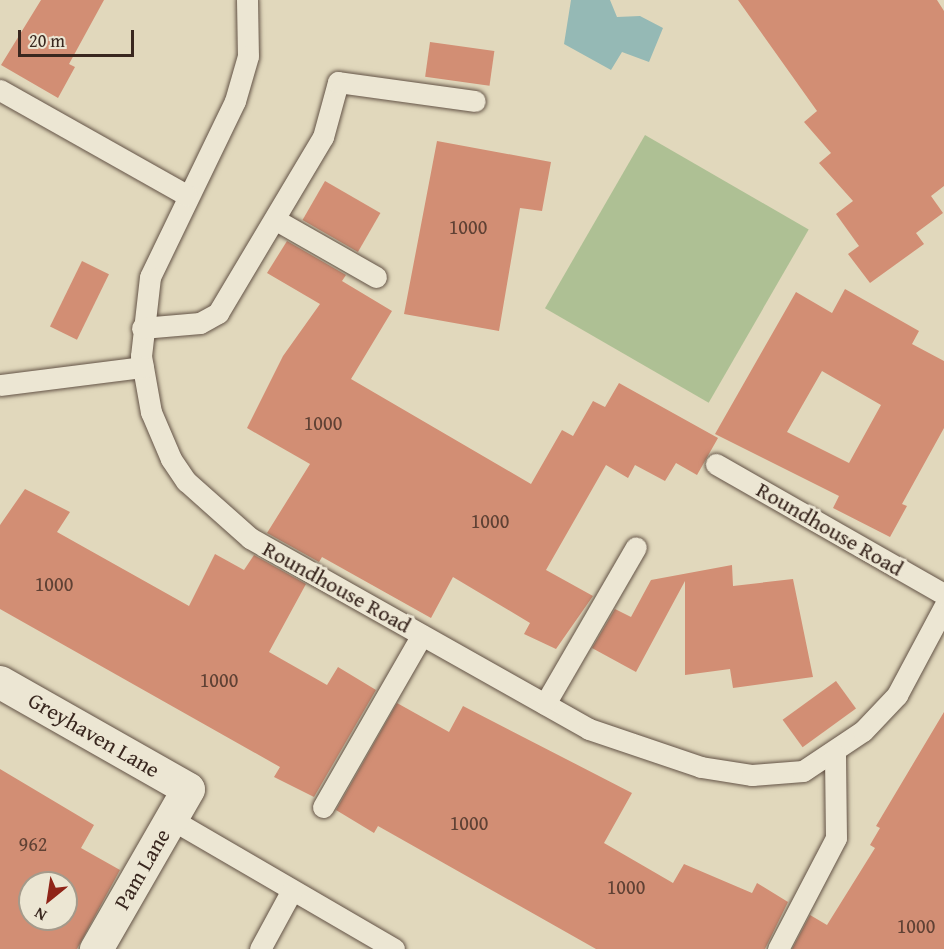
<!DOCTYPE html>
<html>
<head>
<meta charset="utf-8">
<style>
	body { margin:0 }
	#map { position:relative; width:944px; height:949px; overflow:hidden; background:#e1d8bc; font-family:"Gentium Book Plus",serif }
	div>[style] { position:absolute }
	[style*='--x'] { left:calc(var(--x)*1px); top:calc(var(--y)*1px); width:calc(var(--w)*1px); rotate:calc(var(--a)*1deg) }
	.green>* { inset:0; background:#aec094; transform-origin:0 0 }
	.water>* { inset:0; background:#95b9b5 }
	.building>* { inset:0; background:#d28e74; transform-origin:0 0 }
	.roads { filter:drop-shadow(0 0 2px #635346) drop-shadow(0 0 2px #635346) }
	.service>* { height:21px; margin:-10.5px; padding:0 10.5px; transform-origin:10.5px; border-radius:10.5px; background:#ece6d3 }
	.minor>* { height:33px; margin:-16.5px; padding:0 16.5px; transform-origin:16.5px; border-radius:16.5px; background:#ece6d3 }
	span { translate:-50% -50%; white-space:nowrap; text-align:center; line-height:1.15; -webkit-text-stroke:6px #ece6d3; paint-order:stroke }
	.number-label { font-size:20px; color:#5f4134 }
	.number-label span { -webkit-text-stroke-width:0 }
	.street-label { font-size:22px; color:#39271f }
	.north { position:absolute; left:18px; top:871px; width:60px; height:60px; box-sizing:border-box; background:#ece6d3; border:2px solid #a49a8b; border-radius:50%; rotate:210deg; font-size:16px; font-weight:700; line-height:24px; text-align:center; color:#39271f }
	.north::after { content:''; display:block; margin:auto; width:21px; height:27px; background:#8f2418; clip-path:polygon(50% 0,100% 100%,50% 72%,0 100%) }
	.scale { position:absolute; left:18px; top:30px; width:116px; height:27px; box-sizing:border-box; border:3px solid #39271f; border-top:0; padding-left:8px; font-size:18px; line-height:21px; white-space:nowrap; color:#39271f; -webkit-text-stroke:4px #ece6d3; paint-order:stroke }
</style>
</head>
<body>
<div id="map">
	<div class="green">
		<i style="left:645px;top:135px;width:189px;height:200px;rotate:30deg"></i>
	</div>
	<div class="water">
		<i style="clip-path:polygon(571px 0,610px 0,617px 17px,640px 16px,663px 28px,649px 62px,622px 52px,611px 70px,564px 44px)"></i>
	</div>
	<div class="building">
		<i style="clip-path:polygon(41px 0,104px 0,69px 64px,75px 67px,58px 98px,1px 65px)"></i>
		<i style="clip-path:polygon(738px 0,937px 0,944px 11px,944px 186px,931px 196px,943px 213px,916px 233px,924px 244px,870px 283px,848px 254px,859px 246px,836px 214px,853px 201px,819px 163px,831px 153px,804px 122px,817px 111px)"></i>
		<i style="left:430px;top:42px;width:65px;height:35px;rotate:8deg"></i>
		<i style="clip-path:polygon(437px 141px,551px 162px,542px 211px,520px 208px,499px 331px,404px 314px)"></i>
		<i style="left:325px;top:181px;width:64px;height:45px;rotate:30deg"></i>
		<i style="clip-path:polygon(287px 241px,346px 275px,342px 281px,392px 311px,351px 379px,531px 484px,562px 430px,573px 436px,593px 401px,605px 407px,619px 383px,718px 438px,697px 475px,676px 463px,665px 481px,635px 465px,628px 478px,606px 465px,546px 570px,593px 596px,556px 649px,524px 634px,530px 623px,453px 577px,431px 618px,322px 557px,319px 562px,267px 533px,310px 464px,247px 428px,283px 356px,320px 304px,267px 273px)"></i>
		<i style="left:82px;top:261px;width:30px;height:73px;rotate:26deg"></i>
		<i style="clip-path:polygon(evenodd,845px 289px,919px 331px,912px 344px,944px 361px,944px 428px,902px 504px,907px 506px,890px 537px,833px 508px,839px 496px,715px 434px,796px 292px,832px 313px,845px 289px,822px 371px,881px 405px,849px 463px,787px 432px,822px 371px)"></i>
		<i style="clip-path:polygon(25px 489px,70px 512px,57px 532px,189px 606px,215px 554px,244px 570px,254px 555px,306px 584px,269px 652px,327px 685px,338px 667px,376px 690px,314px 797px,274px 777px,280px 767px,0 609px,0 525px)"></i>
		<i style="clip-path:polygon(732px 565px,733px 586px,793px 579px,813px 677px,733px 688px,730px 669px,685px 675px,685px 581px,636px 672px,592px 648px,615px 609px,631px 617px,651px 580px)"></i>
		<i style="left:836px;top:681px;width:34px;height:66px;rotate:54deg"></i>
		<i style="clip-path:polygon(397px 703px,449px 732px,463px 706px,632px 793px,604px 843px,673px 883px,684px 864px,752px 893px,757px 883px,788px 902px,765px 949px,596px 949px,378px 826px,374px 833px,336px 810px)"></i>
		<i style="clip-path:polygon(944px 712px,944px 949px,792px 949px,810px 915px,827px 925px,875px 848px,870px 845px,880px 828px,876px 826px)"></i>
		<i style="clip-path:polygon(evenodd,0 769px,94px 825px,81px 848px,120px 870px,77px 949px,0 949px,0 769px,30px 883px,66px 883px,66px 919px,30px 919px,30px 883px)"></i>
	</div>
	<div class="roads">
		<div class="service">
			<i style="--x:247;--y:0;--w:56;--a:89"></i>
			<i style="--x:248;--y:56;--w:47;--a:106.1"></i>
			<i style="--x:235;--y:101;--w:195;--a:115.8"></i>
			<i style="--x:150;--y:277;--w:80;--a:96.5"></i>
			<i style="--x:141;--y:356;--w:57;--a:79.9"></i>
			<i style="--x:151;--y:412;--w:51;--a:66.9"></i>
			<i style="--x:171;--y:459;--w:27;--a:56"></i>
			<i style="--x:186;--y:481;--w:86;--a:41.7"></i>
			<i style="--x:250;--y:538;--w:389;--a:29.4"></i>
			<i style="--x:589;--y:729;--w:118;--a:18.7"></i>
			<i style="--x:701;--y:767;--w:52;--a:8.9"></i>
			<i style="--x:752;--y:775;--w:51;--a:-4.5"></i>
			<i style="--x:803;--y:771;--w:72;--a:-33.7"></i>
			<i style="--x:863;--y:731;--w:50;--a:-46.6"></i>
			<i style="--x:897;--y:695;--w:100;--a:-61.9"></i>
			<i style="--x:0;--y:90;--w:214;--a:29.4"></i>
			<i style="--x:276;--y:220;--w:115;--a:29.7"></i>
			<i style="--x:142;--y:328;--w:58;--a:-4.9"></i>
			<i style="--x:200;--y:323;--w:21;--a:-29"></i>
			<i style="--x:218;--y:313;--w:205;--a:-59.2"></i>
			<i style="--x:323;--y:137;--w:57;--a:-74.7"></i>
			<i style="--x:338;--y:82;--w:138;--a:7.9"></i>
			<i style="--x:0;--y:385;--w:144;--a:-7.2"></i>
			<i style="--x:716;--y:464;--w:262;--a:29.7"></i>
			<i style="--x:545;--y:704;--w:181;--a:-59.9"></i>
			<i style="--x:323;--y:807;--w:198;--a:-60.1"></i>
			<i style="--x:171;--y:819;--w:258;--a:30.2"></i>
			<i style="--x:260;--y:949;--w:67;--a:-61.5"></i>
			<i style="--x:778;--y:949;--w:125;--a:-62.4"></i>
			<i style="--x:836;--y:838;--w:84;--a:-90.7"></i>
		</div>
		<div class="minor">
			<i style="--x:0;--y:682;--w:216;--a:29.6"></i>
			<i style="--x:188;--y:789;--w:185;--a:119.9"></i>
		</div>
	</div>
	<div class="number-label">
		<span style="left:468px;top:226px">1000</span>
		<span style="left:323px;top:422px">1000</span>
		<span style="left:490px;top:520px">1000</span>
		<span style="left:54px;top:583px">1000</span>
		<span style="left:219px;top:679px">1000</span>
		<span style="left:469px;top:822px">1000</span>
		<span style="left:33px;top:843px">962</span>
		<span style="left:626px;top:886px">1000</span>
		<span style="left:916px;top:925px">1000</span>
	</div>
	<div class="street-label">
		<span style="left:830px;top:529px;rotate:30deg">Roundhouse Road</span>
		<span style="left:337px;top:587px;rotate:29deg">Roundhouse Road</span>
		<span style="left:94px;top:735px;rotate:30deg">Greyhaven Lane</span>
		<span style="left:142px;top:869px;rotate:-60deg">Pam Lane</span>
	</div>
	<div class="north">N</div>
	<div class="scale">20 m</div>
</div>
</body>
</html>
